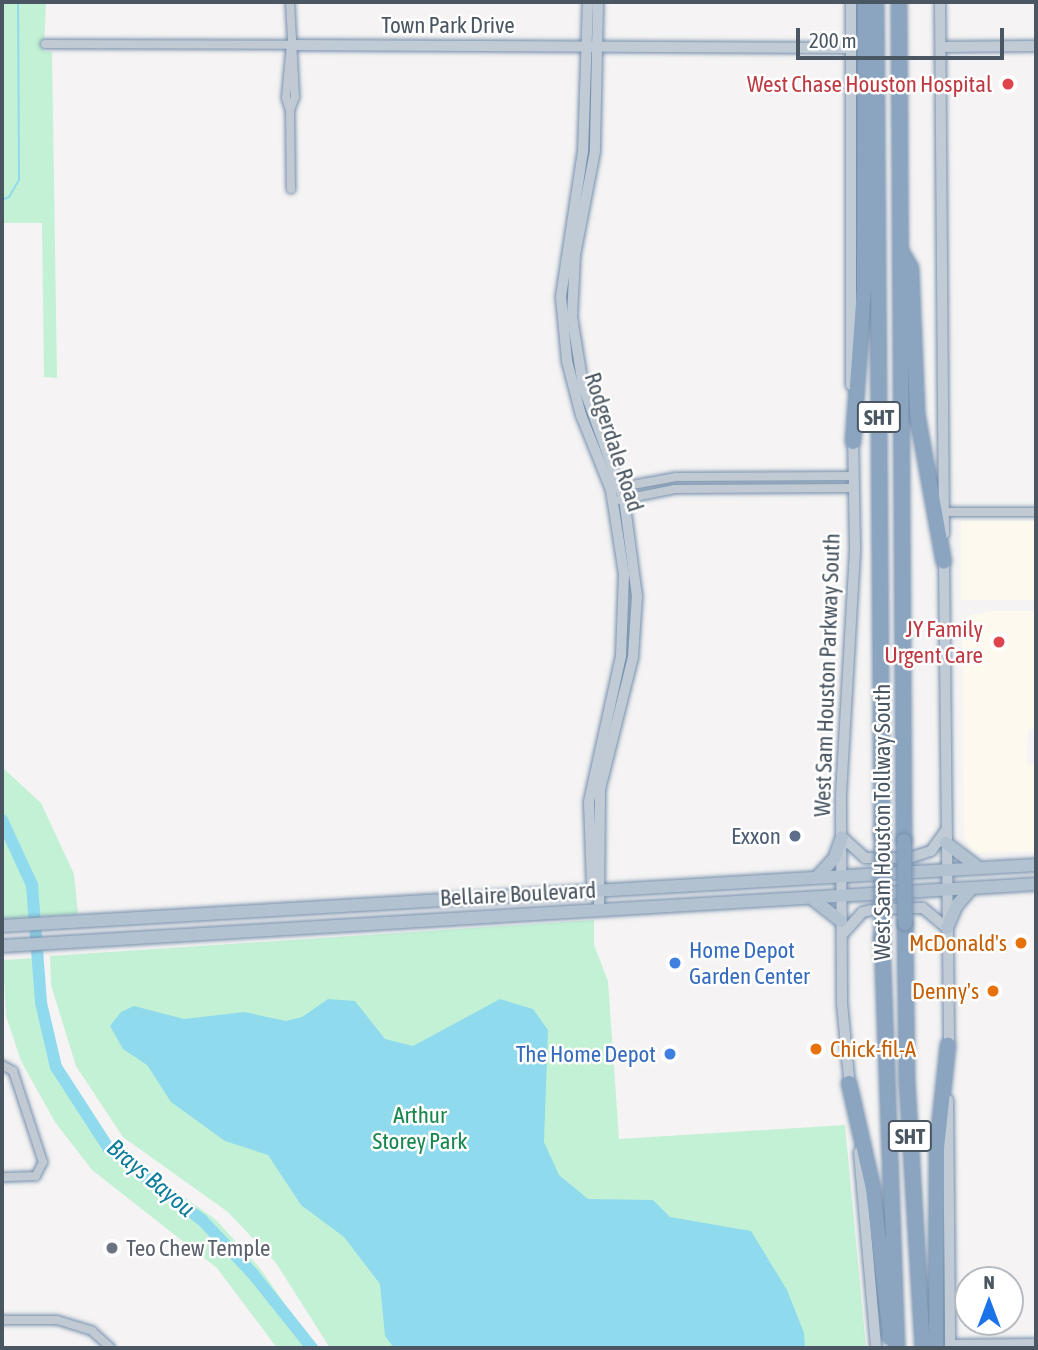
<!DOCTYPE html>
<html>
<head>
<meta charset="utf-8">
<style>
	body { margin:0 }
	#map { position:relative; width:1038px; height:1350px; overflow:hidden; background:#f5f3f3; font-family:"Asap Condensed",sans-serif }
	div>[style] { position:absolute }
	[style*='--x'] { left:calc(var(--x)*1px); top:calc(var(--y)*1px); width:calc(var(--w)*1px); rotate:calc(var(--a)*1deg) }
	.commercial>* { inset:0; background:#fdf9ef; transform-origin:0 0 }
	.green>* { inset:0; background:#c3f1d5 }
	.water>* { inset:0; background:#90daee }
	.stream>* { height:2px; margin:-1px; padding:0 1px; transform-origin:1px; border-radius:1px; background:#90daee }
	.river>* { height:12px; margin:-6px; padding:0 6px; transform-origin:6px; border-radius:6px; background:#90daee }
	.roads { filter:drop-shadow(0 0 2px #7690ad) drop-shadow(0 0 2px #7690ad) }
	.street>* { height:8px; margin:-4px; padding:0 4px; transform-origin:4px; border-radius:4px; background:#c1cad2 }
	.secondary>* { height:10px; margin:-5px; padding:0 5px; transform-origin:5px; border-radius:5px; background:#c1cbd6 }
	.primary>* { height:12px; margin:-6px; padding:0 6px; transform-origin:6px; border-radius:6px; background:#b3c2d1 }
	.highway>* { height:14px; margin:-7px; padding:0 7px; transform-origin:7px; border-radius:7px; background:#8ba5c1 }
	.bridges { filter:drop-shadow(0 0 2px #7690ad) drop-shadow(0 0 2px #7690ad) }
	.highway-bridge>* { height:14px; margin:-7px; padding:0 7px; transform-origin:7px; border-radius:7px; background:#8ba5c1 }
	.dots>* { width:19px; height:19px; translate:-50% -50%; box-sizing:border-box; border:4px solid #fff; border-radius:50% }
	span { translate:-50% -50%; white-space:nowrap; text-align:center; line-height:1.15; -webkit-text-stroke:5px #fff; paint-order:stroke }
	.shield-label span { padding:2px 5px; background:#fff; border:2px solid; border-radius:5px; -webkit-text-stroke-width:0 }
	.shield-label { font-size:21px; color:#4a5661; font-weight:700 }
	.street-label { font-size:23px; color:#4a5661 }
	.health-label { font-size:23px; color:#be3a42 }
	.right { translate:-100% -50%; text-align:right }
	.service-label { font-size:23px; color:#4e5e75 }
	.food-label { font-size:23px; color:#c56008 }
	.left { translate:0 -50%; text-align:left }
	.shop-label { font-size:23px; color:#366cbe }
	.park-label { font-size:23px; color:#17864f }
	.worship-label { font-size:23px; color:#5b616d }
	.water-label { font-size:24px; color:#0c7c9b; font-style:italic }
	.frame { position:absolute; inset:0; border:4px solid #4a5661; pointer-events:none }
	.north { position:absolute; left:954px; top:1266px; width:70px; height:70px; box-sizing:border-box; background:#fff; border:2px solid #b7bbc0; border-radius:50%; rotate:0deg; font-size:19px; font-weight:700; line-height:28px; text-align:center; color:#4a5661 }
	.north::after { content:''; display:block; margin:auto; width:24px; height:32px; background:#1a73e8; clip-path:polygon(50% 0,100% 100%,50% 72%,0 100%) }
	.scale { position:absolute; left:796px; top:28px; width:208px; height:32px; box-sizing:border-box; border:4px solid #4a5661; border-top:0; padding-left:9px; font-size:21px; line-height:24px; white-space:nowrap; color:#4a5661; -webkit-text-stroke:5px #fff; paint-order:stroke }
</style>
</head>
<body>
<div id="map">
	<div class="commercial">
		<i style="left:1036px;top:521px;width:79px;height:75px;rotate:90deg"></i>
		<i style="clip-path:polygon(992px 611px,1036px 611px,1036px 729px,1028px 729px,1027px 764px,1036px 765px,1036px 851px,972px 853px,964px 836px,962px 617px)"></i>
	</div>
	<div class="green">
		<i style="clip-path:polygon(2px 2px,46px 2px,44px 51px,52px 52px,57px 378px,44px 377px,42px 223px,2px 223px)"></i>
		<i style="clip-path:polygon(2px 767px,41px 803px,74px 874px,78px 914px,2px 919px)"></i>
		<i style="clip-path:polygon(594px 920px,594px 945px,608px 981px,619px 1139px,845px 1125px,866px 1348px,330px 1348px,276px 1263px,228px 1212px,123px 1137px,76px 1066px,51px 985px,50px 956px)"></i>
		<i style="clip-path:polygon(35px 958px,44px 1021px,60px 1065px,108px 1142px,216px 1220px,259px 1267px,316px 1348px,277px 1348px,217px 1268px,92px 1170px,55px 1122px,21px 1061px,6px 1016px,3px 960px)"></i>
	</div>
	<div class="water">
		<i style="clip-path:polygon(328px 999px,355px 1001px,385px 1039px,413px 1046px,500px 999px,533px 1009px,548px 1030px,544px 1142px,559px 1175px,588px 1199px,653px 1200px,670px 1217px,751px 1231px,787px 1290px,804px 1333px,805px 1348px,394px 1348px,385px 1336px,380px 1284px,344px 1237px,301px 1205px,268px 1155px,225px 1141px,171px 1102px,147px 1065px,123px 1049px,110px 1026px,121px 1012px,134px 1006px,184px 1019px,244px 1012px,286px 1021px,302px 1017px)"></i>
	</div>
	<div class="stream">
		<i style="--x:2;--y:200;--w:8;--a:-23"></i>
		<i style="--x:9;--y:197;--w:20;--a:-60"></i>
		<i style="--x:19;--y:180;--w:178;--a:-90.3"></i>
	</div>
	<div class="river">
		<i style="--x:2;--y:820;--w:72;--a:65.2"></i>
		<i style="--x:32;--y:885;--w:118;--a:85.6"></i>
		<i style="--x:41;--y:1003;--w:66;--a:76.8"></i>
		<i style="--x:56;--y:1067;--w:98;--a:57.1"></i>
		<i style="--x:109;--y:1149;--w:117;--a:37.4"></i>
		<i style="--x:202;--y:1220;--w:74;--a:46.6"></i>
		<i style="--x:253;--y:1274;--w:95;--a:51.4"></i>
	</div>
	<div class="roads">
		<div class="street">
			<i style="--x:45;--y:44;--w:246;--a:0.2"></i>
			<i style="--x:291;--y:45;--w:53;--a:95.4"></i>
			<i style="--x:286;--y:98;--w:13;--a:72"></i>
			<i style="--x:290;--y:110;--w:79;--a:89.3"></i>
			<i style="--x:290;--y:110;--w:14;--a:-69"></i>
			<i style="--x:295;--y:97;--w:95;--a:-93"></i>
			<i style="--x:616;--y:488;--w:61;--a:-10.4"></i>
			<i style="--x:676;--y:477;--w:178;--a:-0.3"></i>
			<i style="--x:620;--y:500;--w:56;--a:-11.3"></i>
			<i style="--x:675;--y:489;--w:179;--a:-0.3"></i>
			<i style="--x:944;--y:512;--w:92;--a:0"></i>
			<i style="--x:2;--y:1065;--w:13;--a:29"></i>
			<i style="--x:13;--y:1071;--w:96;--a:71.8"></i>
			<i style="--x:43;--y:1162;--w:16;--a:117"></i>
			<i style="--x:36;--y:1176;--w:34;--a:178"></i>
			<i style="--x:2;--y:1320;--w:55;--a:0"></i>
			<i style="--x:57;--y:1320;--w:37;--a:17"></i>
			<i style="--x:92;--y:1331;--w:25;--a:42"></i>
		</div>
		<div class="secondary">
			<i style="--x:588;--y:2;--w:149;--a:91.9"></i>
			<i style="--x:583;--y:151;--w:148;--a:98.6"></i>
			<i style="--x:561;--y:297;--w:64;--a:84.6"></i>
			<i style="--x:567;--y:361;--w:56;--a:75.5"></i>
			<i style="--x:581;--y:415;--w:81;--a:68.2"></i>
			<i style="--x:611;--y:490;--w:85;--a:81.2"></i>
			<i style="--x:624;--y:574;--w:82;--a:92.1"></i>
			<i style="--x:621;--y:656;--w:149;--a:102.4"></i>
			<i style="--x:589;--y:802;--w:82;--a:87.9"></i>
			<i style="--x:592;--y:884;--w:10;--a:53"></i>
			<i style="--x:598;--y:2;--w:149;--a:91.2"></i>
			<i style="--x:595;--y:151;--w:106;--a:100.9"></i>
			<i style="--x:575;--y:255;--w:62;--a:92.8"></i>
			<i style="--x:572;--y:317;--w:70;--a:80.9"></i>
			<i style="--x:583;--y:386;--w:120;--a:70.1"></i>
			<i style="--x:624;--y:499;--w:98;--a:82.4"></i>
			<i style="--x:637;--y:596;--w:61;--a:93.8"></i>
			<i style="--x:633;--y:657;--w:136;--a:104"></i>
			<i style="--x:600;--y:789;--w:122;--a:90.5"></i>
			<i style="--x:940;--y:2;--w:532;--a:89.57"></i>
			<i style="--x:291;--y:45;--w:560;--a:0.31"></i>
			<i style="--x:941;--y:47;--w:95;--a:-0.6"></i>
			<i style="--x:851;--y:385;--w:383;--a:-90"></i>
			<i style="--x:944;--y:558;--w:494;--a:89.4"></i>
			<i style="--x:842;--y:837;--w:31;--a:42"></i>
			<i style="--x:865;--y:858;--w:44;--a:0"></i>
			<i style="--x:909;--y:858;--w:23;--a:-18"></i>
			<i style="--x:931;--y:851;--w:26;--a:-54"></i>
			<i style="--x:842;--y:935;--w:31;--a:-48"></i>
			<i style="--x:863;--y:912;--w:13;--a:-13"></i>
			<i style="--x:876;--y:909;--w:47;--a:-1.2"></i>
			<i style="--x:923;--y:908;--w:31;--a:40"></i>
			<i style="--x:850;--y:1088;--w:85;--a:-95.4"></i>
			<i style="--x:842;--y:1003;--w:209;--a:-90.3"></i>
			<i style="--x:841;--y:794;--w:246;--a:-86.7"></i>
			<i style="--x:855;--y:548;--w:112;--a:-91"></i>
			<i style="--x:948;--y:1100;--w:248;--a:89.5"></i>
			<i style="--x:859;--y:1152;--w:197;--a:85"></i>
			<i style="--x:950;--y:1345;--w:86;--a:-0.7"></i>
		</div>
		<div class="primary">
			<i style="--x:946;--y:843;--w:41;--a:37.1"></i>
			<i style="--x:817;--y:877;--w:25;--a:-47"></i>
			<i style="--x:834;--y:859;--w:23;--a:-70"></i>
			<i style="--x:814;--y:900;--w:34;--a:38"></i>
			<i style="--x:2;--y:926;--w:1036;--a:-3.38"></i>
			<i style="--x:947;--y:928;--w:25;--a:-67"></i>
			<i style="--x:957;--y:905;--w:23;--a:-49"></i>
			<i style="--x:2;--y:946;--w:1036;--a:-3.43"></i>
		</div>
		<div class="highway">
			<i style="--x:876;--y:2;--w:831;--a:89.59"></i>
			<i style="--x:899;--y:2;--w:839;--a:89.66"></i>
			<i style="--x:901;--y:251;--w:20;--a:60"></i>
			<i style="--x:911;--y:268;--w:146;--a:87.6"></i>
			<i style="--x:917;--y:414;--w:150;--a:79.7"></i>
			<i style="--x:853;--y:442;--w:155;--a:-85.9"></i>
			<i style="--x:864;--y:287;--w:285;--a:-89.8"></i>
			<i style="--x:905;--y:923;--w:158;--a:89.3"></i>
			<i style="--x:907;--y:1081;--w:267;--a:86.6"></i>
			<i style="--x:882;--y:939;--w:409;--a:87.9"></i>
			<i style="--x:849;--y:1083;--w:109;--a:77.2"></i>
			<i style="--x:873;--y:1189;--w:149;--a:83.4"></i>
			<i style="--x:936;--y:1348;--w:200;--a:-89.7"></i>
			<i style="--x:937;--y:1148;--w:104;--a:-83.9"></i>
		</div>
	</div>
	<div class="bridges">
		<div class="highway-bridge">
			<i style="--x:882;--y:833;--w:106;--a:90"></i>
			<i style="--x:904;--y:841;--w:82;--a:89.3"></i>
		</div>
	</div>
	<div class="dots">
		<i style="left:1008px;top:84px;background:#e0444e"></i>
		<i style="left:999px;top:642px;background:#e0444e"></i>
		<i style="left:795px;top:836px;background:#5c6f8a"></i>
		<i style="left:1021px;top:943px;background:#e8710a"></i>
		<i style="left:675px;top:963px;background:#3f7fe0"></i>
		<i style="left:993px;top:991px;background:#e8710a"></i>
		<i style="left:816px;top:1049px;background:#e8710a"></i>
		<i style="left:670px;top:1054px;background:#3f7fe0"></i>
		<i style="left:112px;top:1248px;background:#6b7280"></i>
	</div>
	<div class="shield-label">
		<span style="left:879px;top:417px">SHT</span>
		<span style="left:910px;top:1136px">SHT</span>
	</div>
	<div class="street-label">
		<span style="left:448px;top:25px">Town Park Drive</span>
		<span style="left:614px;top:442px;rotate:72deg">Rodgerdale Road</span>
		<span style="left:827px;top:675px;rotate:-88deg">West Sam Houston Parkway South</span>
		<span style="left:882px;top:822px;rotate:-90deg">West Sam Houston Tollway South</span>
		<span style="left:518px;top:894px;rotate:-3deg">Bellaire Boulevard</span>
	</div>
	<div class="health-label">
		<span class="right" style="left:992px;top:84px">West Chase Houston Hospital</span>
		<span class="right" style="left:983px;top:642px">JY Family<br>Urgent Care</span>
	</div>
	<div class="service-label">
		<span class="right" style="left:781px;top:836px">Exxon</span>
	</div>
	<div class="food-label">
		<span class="right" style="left:1007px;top:943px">McDonald's</span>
		<span class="right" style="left:979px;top:991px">Denny's</span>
		<span class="left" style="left:830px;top:1049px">Chick-fil-A</span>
	</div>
	<div class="shop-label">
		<span class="left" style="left:689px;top:963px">Home Depot<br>Garden Center</span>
		<span class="right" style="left:656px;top:1054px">The Home Depot</span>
	</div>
	<div class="park-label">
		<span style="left:420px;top:1128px">Arthur<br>Storey Park</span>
	</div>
	<div class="worship-label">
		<span class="left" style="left:126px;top:1248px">Teo Chew Temple</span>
	</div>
	<div class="water-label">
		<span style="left:151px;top:1178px;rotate:40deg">Brays Bayou</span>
	</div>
	<div class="frame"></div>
	<div class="north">N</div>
	<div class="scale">200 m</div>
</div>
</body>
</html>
